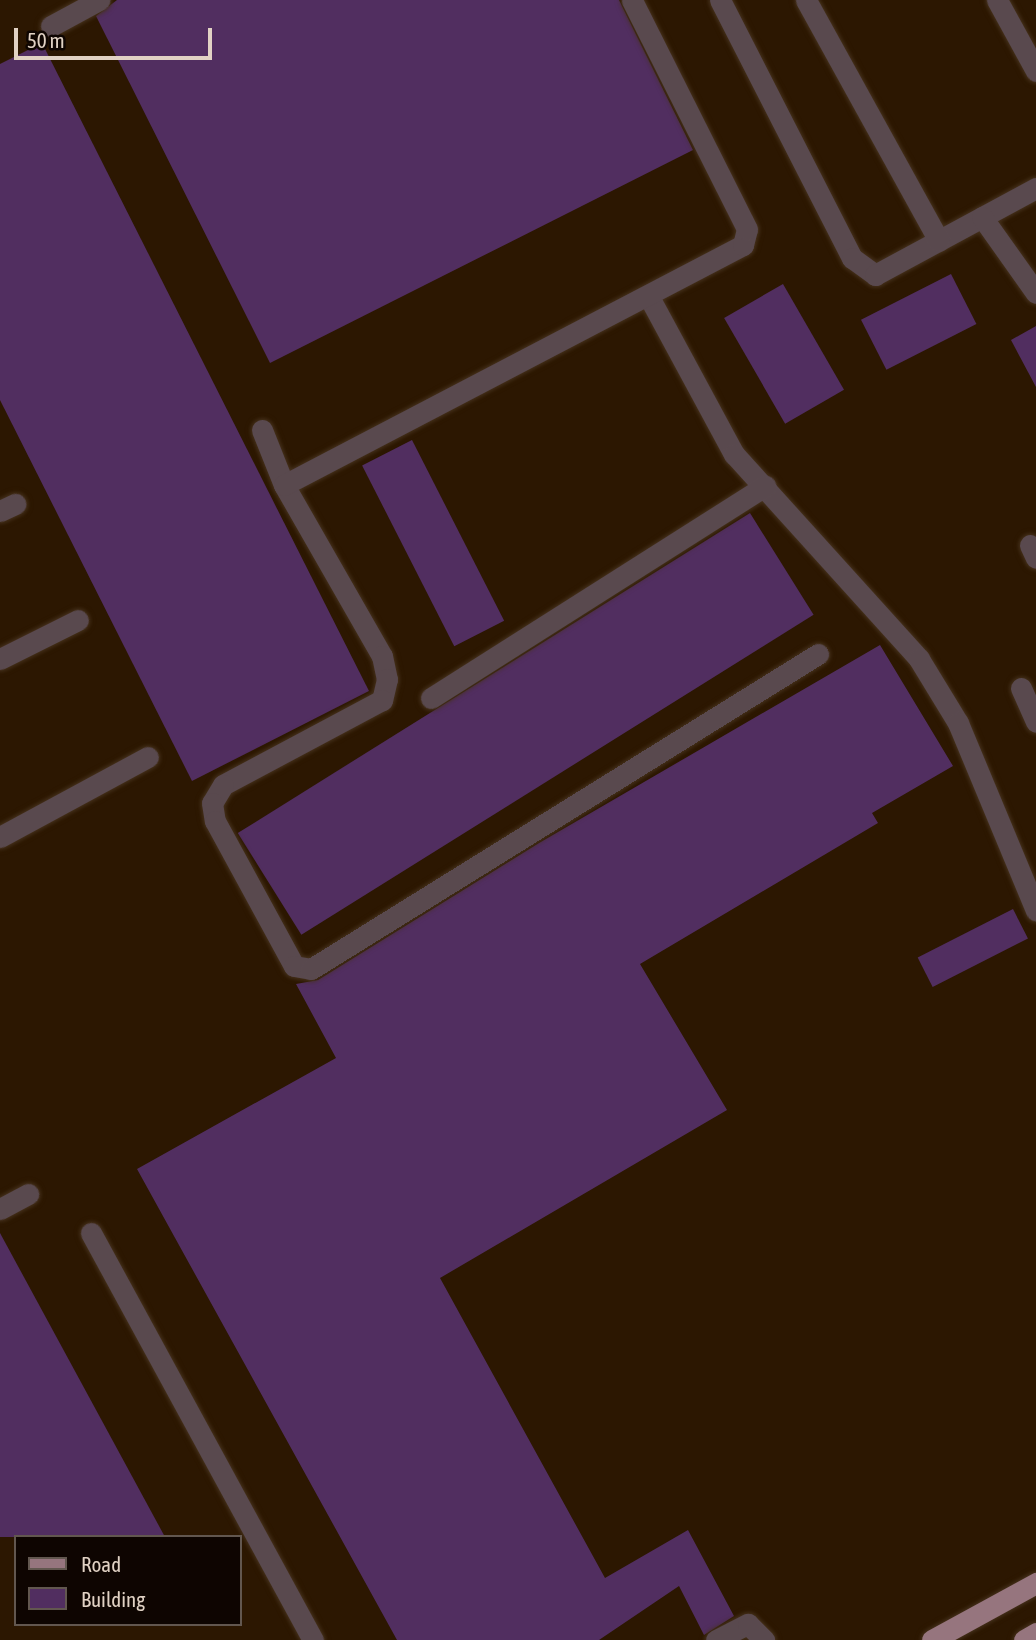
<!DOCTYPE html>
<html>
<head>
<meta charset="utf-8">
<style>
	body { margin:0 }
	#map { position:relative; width:1036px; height:1640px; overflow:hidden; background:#2c1701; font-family:"Asap Condensed",sans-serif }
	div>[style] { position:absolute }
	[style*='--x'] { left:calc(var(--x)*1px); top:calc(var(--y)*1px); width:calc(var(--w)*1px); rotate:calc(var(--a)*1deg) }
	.building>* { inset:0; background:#512e60; transform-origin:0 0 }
	.roads { filter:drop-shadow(0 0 2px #45311c) drop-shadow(0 0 2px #45311c) }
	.minor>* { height:21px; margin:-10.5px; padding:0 10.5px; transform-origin:10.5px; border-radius:10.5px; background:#59494e }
	.major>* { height:21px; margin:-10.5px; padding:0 10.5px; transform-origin:10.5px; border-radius:10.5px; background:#96757e }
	span { translate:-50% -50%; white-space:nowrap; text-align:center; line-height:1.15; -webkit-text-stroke:5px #0e0501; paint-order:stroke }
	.legend { position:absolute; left:14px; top:1535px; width:228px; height:91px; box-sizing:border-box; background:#0e0501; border:2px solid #62574f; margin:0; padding:9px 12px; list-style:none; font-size:21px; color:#e1d2c4 }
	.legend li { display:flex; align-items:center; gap:14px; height:35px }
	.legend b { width:35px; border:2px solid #62574f }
	.scale { position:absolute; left:14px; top:28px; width:198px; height:32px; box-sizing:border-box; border:4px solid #e1d2c4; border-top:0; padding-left:9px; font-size:21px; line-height:24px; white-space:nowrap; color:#e1d2c4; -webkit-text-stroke:5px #0e0501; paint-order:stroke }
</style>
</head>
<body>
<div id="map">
	<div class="building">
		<i style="clip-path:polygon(117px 0,619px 0,693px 150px,270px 363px,96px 16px)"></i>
		<i style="clip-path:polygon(42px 43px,369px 691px,192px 781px,0 400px,0 64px)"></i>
		<i style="left:951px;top:274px;width:56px;height:101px;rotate:63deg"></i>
		<i style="left:783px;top:284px;width:122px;height:68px;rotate:60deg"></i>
		<i style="clip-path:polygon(1036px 326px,1036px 387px,1011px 340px)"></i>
		<i style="left:412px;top:440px;width:203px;height:56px;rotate:63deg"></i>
		<i style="left:750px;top:513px;width:120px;height:604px;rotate:58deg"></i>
		<i style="clip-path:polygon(880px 645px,953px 766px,872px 813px,878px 823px,640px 964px,727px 1110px,440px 1278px,605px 1578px,688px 1530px,734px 1616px,704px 1635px,679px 1586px,599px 1640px,397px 1640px,137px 1169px,336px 1058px,296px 984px,318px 980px,539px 843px)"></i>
		<i style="left:1013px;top:909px;width:33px;height:107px;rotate:63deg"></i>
		<i style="clip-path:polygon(0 1233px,165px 1537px,0 1537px)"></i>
	</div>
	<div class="roads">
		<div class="minor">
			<i style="--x:720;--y:0;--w:290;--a:62.9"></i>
			<i style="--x:852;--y:258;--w:29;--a:36"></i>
			<i style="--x:875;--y:275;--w:183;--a:-28.4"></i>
			<i style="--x:806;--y:0;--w:275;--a:61.1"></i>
			<i style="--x:997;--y:0;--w:81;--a:61.2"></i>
			<i style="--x:51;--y:26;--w:55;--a:-28.4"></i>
			<i style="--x:982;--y:217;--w:93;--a:54.6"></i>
			<i style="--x:649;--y:297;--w:179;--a:61.6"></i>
			<i style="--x:734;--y:454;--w:276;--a:47.9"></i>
			<i style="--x:919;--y:659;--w:75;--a:58.6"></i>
			<i style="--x:958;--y:723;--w:203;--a:67.4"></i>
			<i style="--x:262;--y:430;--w:59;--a:68.2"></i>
			<i style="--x:284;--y:485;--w:197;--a:60.2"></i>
			<i style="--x:382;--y:656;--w:24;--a:78"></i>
			<i style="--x:387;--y:679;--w:22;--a:103"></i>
			<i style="--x:382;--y:700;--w:180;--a:151.9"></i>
			<i style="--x:223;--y:785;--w:21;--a:121"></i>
			<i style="--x:212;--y:803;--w:18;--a:81"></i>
			<i style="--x:215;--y:821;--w:165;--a:61.4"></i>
			<i style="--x:294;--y:966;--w:17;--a:10"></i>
			<i style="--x:311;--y:969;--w:597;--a:-31.85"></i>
			<i style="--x:284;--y:485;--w:518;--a:-27.6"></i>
			<i style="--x:743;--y:245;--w:16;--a:-76"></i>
			<i style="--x:747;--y:229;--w:256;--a:-116.7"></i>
			<i style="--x:0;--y:511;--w:17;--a:-25"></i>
			<i style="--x:1030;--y:545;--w:14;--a:65"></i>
			<i style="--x:0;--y:659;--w:87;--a:-26.6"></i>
			<i style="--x:1021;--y:688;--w:37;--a:66"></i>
			<i style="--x:431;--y:698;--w:396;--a:-32.4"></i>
			<i style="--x:0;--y:837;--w:168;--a:-28.4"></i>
			<i style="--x:0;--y:1209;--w:32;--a:-28"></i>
			<i style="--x:91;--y:1233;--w:464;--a:61.4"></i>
			<i style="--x:716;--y:1640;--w:36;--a:-27"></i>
			<i style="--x:748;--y:1624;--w:23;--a:45"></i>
		</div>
		<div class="major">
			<i style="--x:932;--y:1640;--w:119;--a:-28.7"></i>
			<i style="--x:1024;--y:1640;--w:14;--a:-30"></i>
		</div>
	</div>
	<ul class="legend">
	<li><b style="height:9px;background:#96757e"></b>Road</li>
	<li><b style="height:19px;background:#512e60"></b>Building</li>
	</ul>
	<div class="scale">50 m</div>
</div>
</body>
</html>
